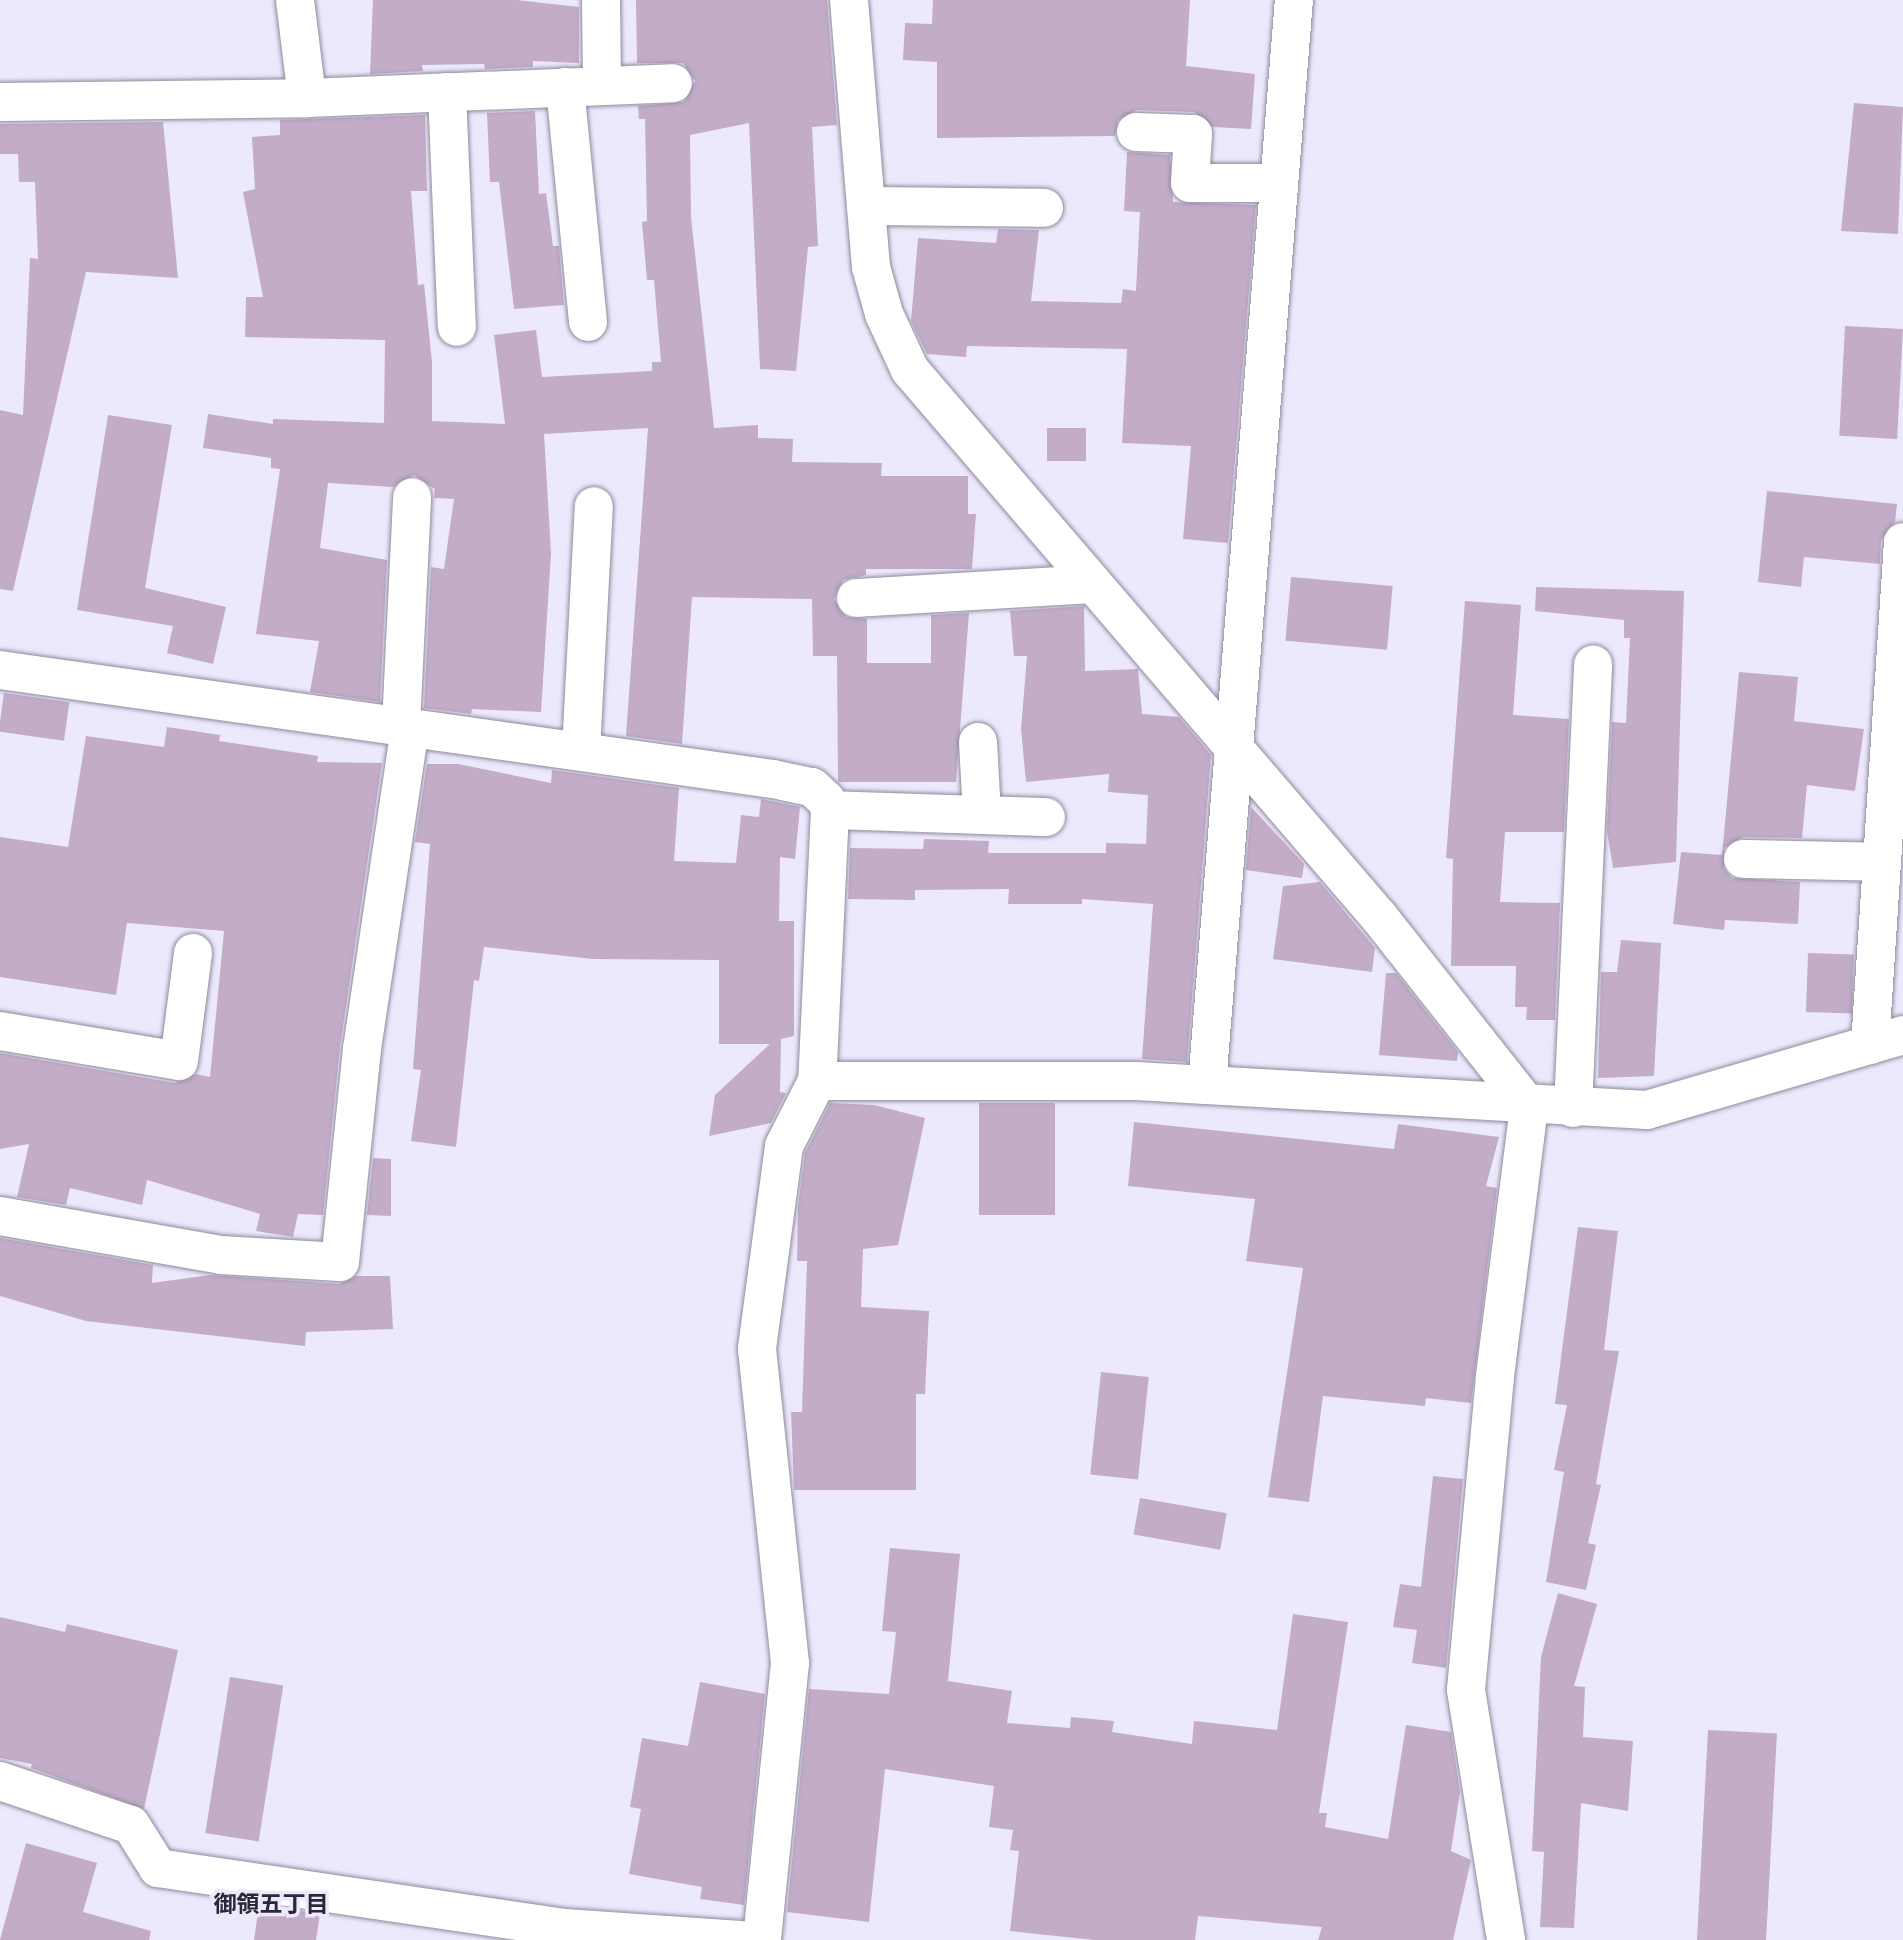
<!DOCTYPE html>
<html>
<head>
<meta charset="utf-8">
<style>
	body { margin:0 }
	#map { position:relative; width:1903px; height:1940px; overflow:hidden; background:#ede9fd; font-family:"Open Sans","Noto Sans JP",sans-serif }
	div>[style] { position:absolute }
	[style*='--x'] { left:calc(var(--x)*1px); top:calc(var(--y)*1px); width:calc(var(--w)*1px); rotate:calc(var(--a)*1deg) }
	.building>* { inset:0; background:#c2acc7; transform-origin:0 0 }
	.roads { filter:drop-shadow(0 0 2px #8e8a9c) drop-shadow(0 0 2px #8e8a9c) }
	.minor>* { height:38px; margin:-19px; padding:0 19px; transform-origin:19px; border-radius:19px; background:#fff }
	span { translate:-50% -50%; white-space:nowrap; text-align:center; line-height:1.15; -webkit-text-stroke:7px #ede9fd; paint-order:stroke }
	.neighbourhood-label { font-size:23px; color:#2b2836; font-weight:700 }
</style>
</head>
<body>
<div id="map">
	<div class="building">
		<i style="clip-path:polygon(373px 0,517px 0,579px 7px,579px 63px,533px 61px,533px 67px,485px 69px,484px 64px,422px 65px,423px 71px,370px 74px)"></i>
		<i style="clip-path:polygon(636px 0,827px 0,837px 125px,812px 127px,818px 246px,808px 247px,796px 371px,760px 369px,749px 123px,690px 135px,691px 217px,714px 428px,758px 425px,758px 438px,793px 439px,792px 462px,882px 463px,881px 476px,968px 476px,968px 514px,976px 514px,972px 569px,866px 569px,866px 575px,843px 580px,834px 599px,846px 617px,867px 619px,867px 663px,931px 663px,931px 615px,969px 613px,956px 782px,838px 782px,837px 656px,813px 656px,812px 599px,692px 597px,682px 744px,626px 736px,648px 428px,544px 434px,551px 553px,541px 712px,472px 709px,471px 714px,424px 708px,431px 567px,444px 569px,454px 499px,434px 498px,435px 489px,414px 475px,393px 487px,328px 483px,320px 548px,387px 560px,380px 702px,310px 692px,319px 641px,256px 634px,280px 469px,271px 468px,271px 458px,203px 448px,208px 414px,273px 424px,273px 419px,384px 423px,385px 340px,245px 337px,246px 297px,263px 297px,243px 192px,255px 189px,252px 137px,280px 135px,280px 120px,425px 115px,427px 191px,411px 191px,418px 285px,424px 284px,432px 362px,432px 421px,505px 424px,494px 335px,536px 330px,542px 377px,652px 371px,652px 362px,661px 362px,654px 280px,647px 280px,642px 222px,647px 221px,645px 119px,639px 119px,638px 106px,684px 102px,695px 81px,683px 63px,637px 63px)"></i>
		<i style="clip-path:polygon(933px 0,1190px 0,1186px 66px,1255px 74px,1251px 129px,1213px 127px,1194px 112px,1137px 110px,1118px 120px,1115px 136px,937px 138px,937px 62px,903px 60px,905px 23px,932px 24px)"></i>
		<i style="clip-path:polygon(1854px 103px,1903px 107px,1898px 234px,1841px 231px)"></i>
		<i style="clip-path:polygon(535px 111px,539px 194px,546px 193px,553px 246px,559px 246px,564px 305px,514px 309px,499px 182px,490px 182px,487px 113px)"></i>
		<i style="clip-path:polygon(163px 122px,178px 278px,86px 272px,13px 591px,0 589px,0 410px,23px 415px,30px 258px,38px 259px,35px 182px,19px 182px,18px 154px,0 154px,0 124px)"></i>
		<i style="clip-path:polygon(1127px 152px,1170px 155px,1173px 202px,1256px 205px,1228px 543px,1183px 539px,1191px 446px,1122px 443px,1127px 349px,967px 346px,966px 357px,927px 354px,911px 321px,918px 238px,996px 243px,998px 229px,1039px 230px,1031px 301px,1121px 303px,1123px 289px,1136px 291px,1140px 212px,1124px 211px)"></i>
		<i style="left:1845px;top:326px;width:58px;height:110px;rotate:3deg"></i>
		<i style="clip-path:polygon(108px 415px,172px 425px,145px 588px,226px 607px,213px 664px,167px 653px,173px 626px,77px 610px)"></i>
		<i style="left:1047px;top:428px;width:39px;height:33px"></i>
		<i style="clip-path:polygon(1767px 491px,1897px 504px,1895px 522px,1881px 540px,1880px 564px,1804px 557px,1801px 587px,1758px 582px)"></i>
		<i style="left:1291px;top:577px;width:102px;height:64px;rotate:5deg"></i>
		<i style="clip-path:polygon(1536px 587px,1684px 591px,1676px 862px,1613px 868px,1607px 831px,1612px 722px,1626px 723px,1630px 638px,1624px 638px,1624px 620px,1535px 611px)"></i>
		<i style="clip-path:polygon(1465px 601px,1521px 605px,1513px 715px,1569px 719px,1564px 832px,1505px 832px,1500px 902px,1560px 903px,1555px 1020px,1526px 1020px,1527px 1007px,1515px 1007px,1516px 966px,1451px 966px,1453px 859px,1446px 858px)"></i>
		<i style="clip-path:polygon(1084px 606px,1085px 671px,1138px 669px,1142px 714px,1179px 717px,1211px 755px,1187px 1062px,1142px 1059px,1153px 904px,1082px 899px,1082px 904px,1008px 904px,1009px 889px,915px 890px,915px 900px,848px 899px,850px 848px,923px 849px,924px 839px,989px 841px,988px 853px,1106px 853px,1106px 843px,1146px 844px,1148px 795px,1108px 792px,1109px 774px,1026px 782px,1021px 729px,1027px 656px,1014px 656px,1010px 611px)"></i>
		<i style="clip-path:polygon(1739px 672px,1798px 677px,1794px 721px,1864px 729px,1855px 791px,1807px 785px,1802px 838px,1743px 837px,1724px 848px,1724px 869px,1732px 878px,1800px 882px,1798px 924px,1725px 920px,1724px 930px,1673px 924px,1681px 852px,1722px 855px)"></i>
		<i style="left:4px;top:693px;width:66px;height:39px;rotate:8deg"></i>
		<i style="clip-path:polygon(167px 727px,220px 735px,219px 741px,318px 756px,317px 762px,382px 763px,340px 1046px,323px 1215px,298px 1214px,293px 1237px,256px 1231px,260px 1214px,147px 1180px,142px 1205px,70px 1188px,66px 1205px,17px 1197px,29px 1144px,0 1149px,0 1053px,175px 1083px,196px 1074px,210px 1077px,224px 931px,127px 923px,116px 995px,0 977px,0 837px,68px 847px,86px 736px,164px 747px)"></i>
		<i style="clip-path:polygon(427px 764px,458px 764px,551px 783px,552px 770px,679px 788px,674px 861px,736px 863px,741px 815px,759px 817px,761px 799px,800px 807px,795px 859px,780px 857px,779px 921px,794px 921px,794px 1036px,781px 1039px,780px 1092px,786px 1093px,771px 1123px,709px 1136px,715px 1095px,770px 1044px,719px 1044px,719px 960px,593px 959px,484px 947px,479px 981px,474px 980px,456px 1147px,411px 1141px,421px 1070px,413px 1069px,430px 844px,415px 842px)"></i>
		<i style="clip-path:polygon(1251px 807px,1304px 864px,1302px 878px,1246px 870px)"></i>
		<i style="clip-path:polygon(1320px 882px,1375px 948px,1372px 972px,1273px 959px,1283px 886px)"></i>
		<i style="clip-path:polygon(1621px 940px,1661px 943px,1654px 1076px,1598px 1078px,1601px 972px,1617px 972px)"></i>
		<i style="left:1808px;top:953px;width:46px;height:59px;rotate:2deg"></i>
		<i style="clip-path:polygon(1386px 973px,1396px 973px,1458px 1052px,1457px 1061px,1379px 1055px)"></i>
		<i style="clip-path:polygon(830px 1103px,874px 1105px,925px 1118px,898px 1245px,863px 1249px,861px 1307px,929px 1311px,925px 1394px,916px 1394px,916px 1490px,794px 1490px,791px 1412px,802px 1412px,807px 1261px,797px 1261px,798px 1207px,805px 1153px)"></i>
		<i style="left:979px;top:1103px;width:76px;height:112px"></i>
		<i style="clip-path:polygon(1134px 1122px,1394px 1149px,1398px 1124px,1499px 1137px,1486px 1186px,1497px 1188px,1471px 1403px,1426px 1398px,1425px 1406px,1323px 1396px,1309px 1502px,1268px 1497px,1303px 1268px,1246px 1261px,1255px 1199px,1128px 1186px)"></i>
		<i style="clip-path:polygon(373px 1158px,391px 1159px,391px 1216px,367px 1215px)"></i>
		<i style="clip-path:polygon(1578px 1227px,1618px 1231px,1604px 1350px,1619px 1351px,1596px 1484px,1601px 1485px,1588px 1543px,1596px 1545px,1586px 1590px,1546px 1582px,1564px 1472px,1554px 1470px,1567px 1405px,1555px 1404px)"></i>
		<i style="clip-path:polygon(0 1238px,153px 1265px,152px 1283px,210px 1275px,339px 1284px,356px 1276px,390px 1276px,393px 1329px,306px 1332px,305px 1346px,86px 1321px,0 1296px)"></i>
		<i style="left:1101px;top:1372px;width:48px;height:103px;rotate:6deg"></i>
		<i style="clip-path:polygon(1433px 1476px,1463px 1479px,1446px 1668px,1412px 1663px,1417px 1630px,1393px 1627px,1400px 1584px,1421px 1587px)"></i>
		<i style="left:1140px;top:1498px;width:88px;height:37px;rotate:10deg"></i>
		<i style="clip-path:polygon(890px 1548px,960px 1554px,948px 1681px,1012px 1691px,1007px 1723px,1070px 1728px,1071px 1717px,1114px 1721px,1112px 1732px,1192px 1744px,1194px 1721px,1277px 1730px,1293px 1614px,1348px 1622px,1319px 1813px,1327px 1813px,1325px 1827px,1388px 1839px,1406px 1725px,1451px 1732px,1460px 1792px,1451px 1851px,1471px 1860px,1453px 1940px,1318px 1940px,1322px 1927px,1198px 1916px,1195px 1940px,1094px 1940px,1010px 1931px,1019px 1851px,1010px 1850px,1013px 1830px,989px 1827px,994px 1786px,885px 1769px,869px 1922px,787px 1912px,809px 1689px,889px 1694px,896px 1632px,882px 1631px)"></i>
		<i style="clip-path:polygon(1558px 1593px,1597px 1604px,1574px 1686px,1585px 1687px,1583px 1737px,1633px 1741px,1628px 1811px,1581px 1803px,1574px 1928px,1540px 1927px,1544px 1852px,1532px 1851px,1541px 1657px)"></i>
		<i style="clip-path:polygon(0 1617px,65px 1632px,67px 1624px,178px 1650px,144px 1809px,31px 1768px,32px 1764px,0 1758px)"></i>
		<i style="left:230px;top:1677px;width:54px;height:158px;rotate:9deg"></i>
		<i style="clip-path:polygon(700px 1682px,765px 1694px,744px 1905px,700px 1899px,702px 1887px,629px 1874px,641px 1809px,630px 1807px,642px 1738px,688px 1746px)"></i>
		<i style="left:1708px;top:1730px;width:69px;height:211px;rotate:3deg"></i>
		<i style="clip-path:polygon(26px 1843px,97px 1863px,83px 1912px,151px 1931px,149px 1940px,0 1940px)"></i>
		<i style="clip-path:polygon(259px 1905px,320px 1914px,316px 1940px,254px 1940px)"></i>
	</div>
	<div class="roads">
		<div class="minor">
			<i style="--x:295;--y:0;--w:99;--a:83"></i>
			<i style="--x:601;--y:0;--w:86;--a:89.3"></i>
			<i style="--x:849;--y:0;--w:268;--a:85.3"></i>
			<i style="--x:871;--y:267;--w:49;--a:74.5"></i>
			<i style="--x:884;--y:314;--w:62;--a:65.1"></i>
			<i style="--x:910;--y:370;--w:721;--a:49.39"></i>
			<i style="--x:1379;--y:917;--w:242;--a:51.7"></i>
			<i style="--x:1529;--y:1107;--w:272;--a:97.2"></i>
			<i style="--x:1495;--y:1377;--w:314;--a:95.3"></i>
			<i style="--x:1466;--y:1690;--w:253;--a:80.9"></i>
			<i style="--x:565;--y:87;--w:236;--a:84.4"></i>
			<i style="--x:447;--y:92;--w:235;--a:87.6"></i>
			<i style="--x:0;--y:102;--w:307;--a:-0.7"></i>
			<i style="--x:307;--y:98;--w:366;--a:-2.3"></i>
			<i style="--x:1136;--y:132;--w:57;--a:2"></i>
			<i style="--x:1193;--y:134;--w:49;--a:93.5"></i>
			<i style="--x:1190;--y:183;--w:88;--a:0"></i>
			<i style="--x:866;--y:206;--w:178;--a:0.6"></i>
			<i style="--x:856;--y:598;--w:235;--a:-3.4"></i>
			<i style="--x:0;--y:670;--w:781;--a:8.03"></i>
			<i style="--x:773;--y:779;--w:40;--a:12"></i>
			<i style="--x:812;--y:787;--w:19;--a:43"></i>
			<i style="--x:826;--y:800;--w:11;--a:68"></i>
			<i style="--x:830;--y:810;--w:271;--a:92.7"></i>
			<i style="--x:817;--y:1081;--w:73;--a:116.9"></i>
			<i style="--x:784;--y:1146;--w:205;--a:97.6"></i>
			<i style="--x:757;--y:1349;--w:316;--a:84"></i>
			<i style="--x:790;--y:1663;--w:278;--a:95.8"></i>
			<i style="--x:401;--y:725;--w:228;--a:-87.2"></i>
			<i style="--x:978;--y:742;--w:72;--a:86.8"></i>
			<i style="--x:581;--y:751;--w:245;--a:-87"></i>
			<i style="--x:830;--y:810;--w:216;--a:1.9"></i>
			<i style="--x:1743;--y:859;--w:139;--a:1.2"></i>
			<i style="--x:0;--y:1031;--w:181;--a:9.5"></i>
			<i style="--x:179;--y:1061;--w:109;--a:-82.6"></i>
			<i style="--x:1870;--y:1045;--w:504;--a:-86.25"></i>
			<i style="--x:817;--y:1081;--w:319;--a:0"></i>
			<i style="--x:1136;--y:1081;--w:512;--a:3.25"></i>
			<i style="--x:1647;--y:1110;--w:267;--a:-16.3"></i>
			<i style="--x:1207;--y:1085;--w:1088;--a:-85.42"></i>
			<i style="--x:1573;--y:1108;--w:444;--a:-87.4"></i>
			<i style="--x:0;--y:1216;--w:224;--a:10"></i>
			<i style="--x:221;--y:1255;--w:119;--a:3.4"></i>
			<i style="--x:340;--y:1262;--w:214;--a:-84.1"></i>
			<i style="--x:362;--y:1049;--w:326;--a:-81.5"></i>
			<i style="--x:0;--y:1781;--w:138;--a:18.6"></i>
			<i style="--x:131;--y:1825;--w:51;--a:57.9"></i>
			<i style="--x:158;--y:1868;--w:411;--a:8.4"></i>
			<i style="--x:565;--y:1928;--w:175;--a:3.9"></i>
		</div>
	</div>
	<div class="neighbourhood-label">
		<span style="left:271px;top:1903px">御領五丁目</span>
	</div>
</div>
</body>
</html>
